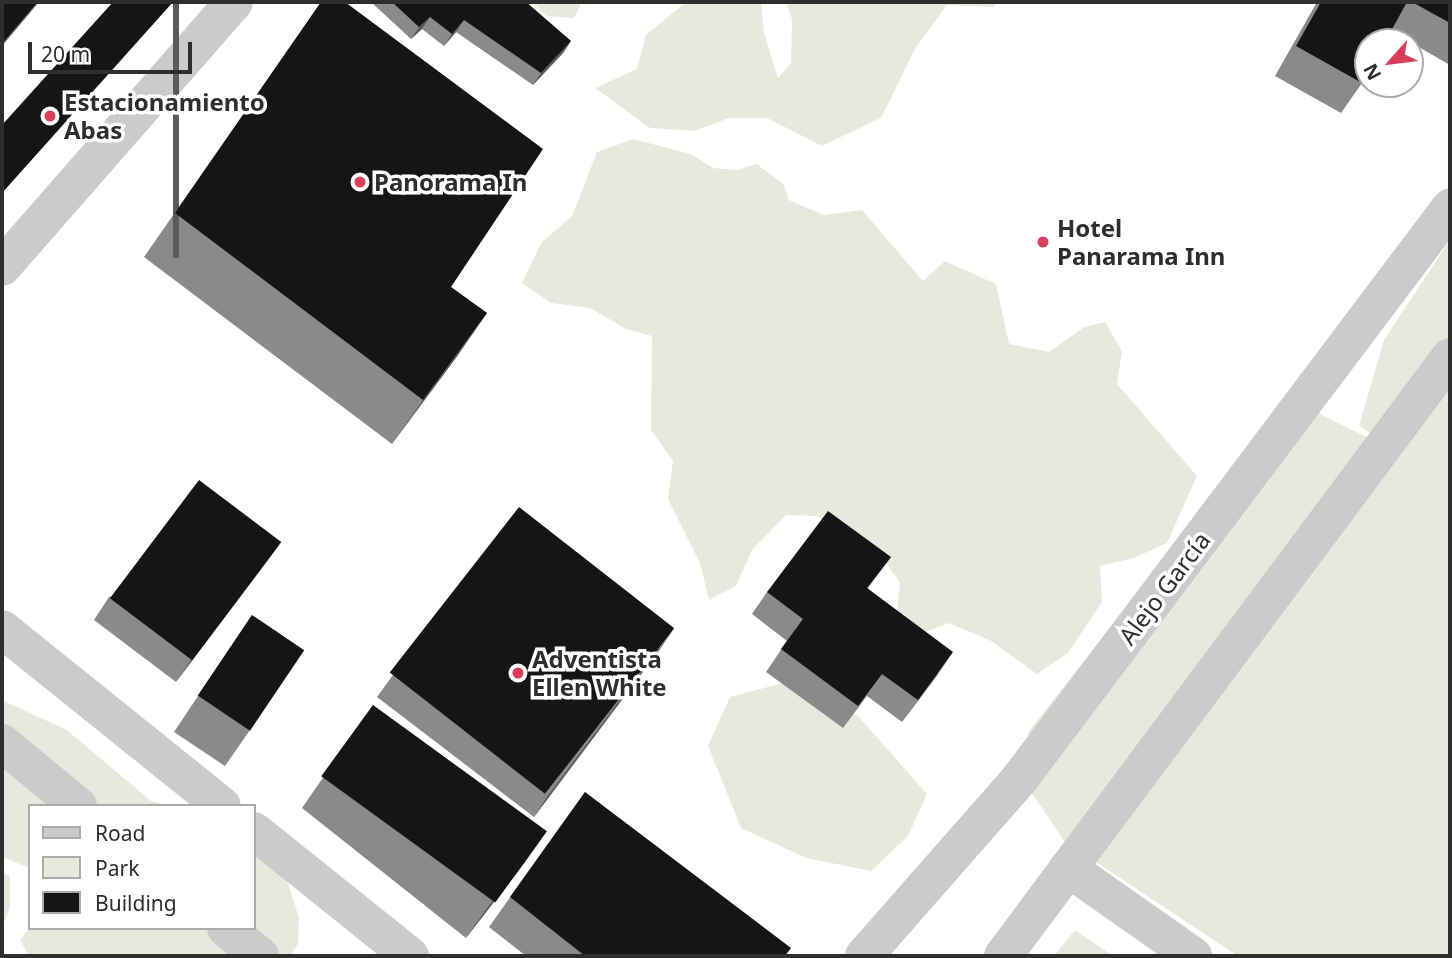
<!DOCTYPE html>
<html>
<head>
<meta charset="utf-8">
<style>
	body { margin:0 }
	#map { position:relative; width:1452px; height:958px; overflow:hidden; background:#fff; font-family:"Noto Sans",sans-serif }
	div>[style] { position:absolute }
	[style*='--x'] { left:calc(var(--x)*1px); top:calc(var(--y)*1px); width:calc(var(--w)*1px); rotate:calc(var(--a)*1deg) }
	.green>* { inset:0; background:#e6eadd }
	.minor>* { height:38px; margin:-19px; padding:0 19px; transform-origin:19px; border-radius:19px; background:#cbcbcb }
	.wall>* { inset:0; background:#8a8a8a }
	.shaded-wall>* { inset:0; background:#5b5b5b; transform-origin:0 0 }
	.building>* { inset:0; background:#151515; transform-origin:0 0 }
	.dots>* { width:19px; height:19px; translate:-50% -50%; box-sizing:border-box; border:4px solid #fff; border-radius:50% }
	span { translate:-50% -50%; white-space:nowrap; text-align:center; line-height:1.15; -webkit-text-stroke:7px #fff; paint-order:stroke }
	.poi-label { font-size:24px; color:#2e2e2e; font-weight:700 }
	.left { translate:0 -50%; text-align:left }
	.street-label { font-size:24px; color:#2e2e2e }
	.frame { position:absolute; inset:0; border:4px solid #2e2e2e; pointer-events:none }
	.legend { position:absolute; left:28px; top:804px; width:228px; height:126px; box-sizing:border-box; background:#fff; border:2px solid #ababab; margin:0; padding:9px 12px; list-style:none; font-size:21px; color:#2e2e2e }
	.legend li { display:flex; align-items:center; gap:14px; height:35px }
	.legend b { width:35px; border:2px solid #ababab }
	.north { position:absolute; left:1354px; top:28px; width:70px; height:70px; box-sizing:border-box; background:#fff; border:2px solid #ababab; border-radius:50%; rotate:242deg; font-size:19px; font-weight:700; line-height:28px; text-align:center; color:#2e2e2e }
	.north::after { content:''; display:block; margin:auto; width:24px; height:32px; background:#d83d5b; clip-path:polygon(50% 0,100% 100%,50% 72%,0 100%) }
	.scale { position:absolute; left:28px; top:42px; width:164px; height:32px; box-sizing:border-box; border:4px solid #2e2e2e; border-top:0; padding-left:9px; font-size:21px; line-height:24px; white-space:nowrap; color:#2e2e2e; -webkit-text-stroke:5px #fff; paint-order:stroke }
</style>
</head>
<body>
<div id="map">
	<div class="green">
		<i style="clip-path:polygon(532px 2px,582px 2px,574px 18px,546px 16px)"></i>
		<i style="clip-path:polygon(686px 2px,761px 2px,764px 33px,778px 78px,791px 63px,792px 19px,786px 2px,996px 2px,993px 7px,947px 5px,915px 49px,881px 118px,822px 146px,767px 118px,729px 118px,695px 131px,650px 128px,595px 88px,637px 69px,646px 35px)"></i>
		<i style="clip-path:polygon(633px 139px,691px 154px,713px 168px,737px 170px,757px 164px,783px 184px,789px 200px,824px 215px,862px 210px,923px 281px,945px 261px,996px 284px,1009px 344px,1049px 352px,1084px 327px,1105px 322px,1122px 351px,1117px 384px,1197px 476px,1167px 543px,1134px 558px,1100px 566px,1102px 602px,1068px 653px,1037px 674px,991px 641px,949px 623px,917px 635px,896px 619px,900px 583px,880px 554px,852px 533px,816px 516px,786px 515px,752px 550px,736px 586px,709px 600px,700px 563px,668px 499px,673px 461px,651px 430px,652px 336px,626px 329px,590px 308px,551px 303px,522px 283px,541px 243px,572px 216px,597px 152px)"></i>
		<i style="clip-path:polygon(1450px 240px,1450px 956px,1238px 956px,1064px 841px,1021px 777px,1029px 731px,1105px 634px,1314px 411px,1407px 457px,1359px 426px,1384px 340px)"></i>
		<i style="clip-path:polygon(790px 681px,858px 716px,927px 794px,908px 836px,871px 871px,806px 858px,741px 828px,708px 746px,730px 697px)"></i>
		<i style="clip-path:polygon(2px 700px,67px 730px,151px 801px,171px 806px,30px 806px,30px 868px,2px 857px)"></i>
		<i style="clip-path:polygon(254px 845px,288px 883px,299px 918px,298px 944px,290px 956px,29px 956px,20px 940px,30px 928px,254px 928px)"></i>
		<i style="clip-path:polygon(2px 872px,10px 876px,10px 907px,2px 928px)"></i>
		<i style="clip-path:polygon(1075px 930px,1113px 956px,1054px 956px)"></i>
	</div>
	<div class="minor">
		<i style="--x:2;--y:267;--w:352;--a:-48.8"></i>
		<i style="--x:2;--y:629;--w:282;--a:38.8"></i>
		<i style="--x:2;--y:743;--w:99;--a:39.7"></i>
		<i style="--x:254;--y:831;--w:200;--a:38.7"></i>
		<i style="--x:1068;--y:868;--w:153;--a:35.1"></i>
		<i style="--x:226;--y:928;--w:44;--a:39.5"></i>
		<i style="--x:864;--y:956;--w:238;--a:-48.7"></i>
		<i style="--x:1021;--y:777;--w:713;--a:-52.99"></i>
		<i style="--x:1003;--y:956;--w:747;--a:-53.27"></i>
	</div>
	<div class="wall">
		<i style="clip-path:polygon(321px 2px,451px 287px,487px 313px,392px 444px,144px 257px)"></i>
		<i style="clip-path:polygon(371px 2px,526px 2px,571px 41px,563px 53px,533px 85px,456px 32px,444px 46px,422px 29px,411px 39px)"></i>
		<i style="clip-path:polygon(1317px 2px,1450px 2px,1450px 65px,1391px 31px,1362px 83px,1341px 113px,1275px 76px)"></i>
		<i style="clip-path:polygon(281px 542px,176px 682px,94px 620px,109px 597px)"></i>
		<i style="clip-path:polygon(891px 557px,868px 588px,938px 674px,902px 722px,867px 696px,843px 728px,766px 672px,787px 641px,752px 614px,767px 592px)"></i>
		<i style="clip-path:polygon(252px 615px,250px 730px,225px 766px,174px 732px)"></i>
		<i style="clip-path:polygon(660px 649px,534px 817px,377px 697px,393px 675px)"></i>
		<i style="clip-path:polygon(373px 705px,525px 862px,466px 938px,302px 808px)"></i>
		<i style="clip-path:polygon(585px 792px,786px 956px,526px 956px,489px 927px)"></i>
	</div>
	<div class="shaded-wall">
		<i style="clip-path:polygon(38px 2px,39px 2px,2px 46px,2px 44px)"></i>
		<i style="left:173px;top:2px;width:6px;height:256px"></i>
		<i style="clip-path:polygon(430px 17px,422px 29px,411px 39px,419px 27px)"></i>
		<i style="clip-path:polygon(464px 20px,456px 32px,444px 46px,452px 34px)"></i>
		<i style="clip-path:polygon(571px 41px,563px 53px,533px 85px,541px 73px)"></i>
		<i style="clip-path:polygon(487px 313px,456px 358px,392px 444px,423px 400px)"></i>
		<i style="clip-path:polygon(281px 542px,265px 564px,176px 682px,191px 660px)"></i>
		<i style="clip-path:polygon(675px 627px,660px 649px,534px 817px,549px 794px)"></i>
		<i style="clip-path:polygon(953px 652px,938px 674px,902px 722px,918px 700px)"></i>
		<i style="clip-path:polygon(546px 832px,525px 862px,466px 938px,487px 908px)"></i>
	</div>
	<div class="building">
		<i style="clip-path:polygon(2px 2px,38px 2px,2px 44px)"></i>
		<i style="clip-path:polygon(113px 2px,173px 2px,2px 193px,2px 125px)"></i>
		<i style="clip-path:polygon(321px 2px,345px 2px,543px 149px,451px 287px,487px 313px,423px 400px,175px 213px)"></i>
		<i style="clip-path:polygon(392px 2px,526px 2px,571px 41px,541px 73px,464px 20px,452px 34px,430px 17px,419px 27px)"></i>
		<i style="clip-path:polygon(1321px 2px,1407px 2px,1385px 42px,1368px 42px,1368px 72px,1362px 83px,1296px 46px)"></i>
		<i style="clip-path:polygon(1412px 2px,1450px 2px,1450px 23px)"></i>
		<i style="left:199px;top:480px;width:103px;height:148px;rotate:37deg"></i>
		<i style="left:519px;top:507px;width:197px;height:210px;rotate:38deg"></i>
		<i style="clip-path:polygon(828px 511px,891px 557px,867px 588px,953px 652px,918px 700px,882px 674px,858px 706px,781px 649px,803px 619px,767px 592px)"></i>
		<i style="left:252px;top:615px;width:63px;height:97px;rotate:34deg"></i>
		<i style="left:373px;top:705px;width:215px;height:88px;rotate:36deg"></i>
		<i style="clip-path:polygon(585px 792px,791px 948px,785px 956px,585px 956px,510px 897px)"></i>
	</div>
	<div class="dots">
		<i style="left:50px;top:116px;background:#d83d5b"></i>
		<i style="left:360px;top:182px;background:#d83d5b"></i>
		<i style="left:1043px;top:242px;background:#d83d5b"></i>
		<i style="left:518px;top:673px;background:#d83d5b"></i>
	</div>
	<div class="poi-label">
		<span class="left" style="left:64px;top:116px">Estacionamiento<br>Abas</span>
		<span class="left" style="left:374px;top:182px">Panorama In</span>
		<span class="left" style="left:1057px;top:242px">Hotel<br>Panarama Inn</span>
		<span class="left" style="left:532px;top:673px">Adventista<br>Ellen White</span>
	</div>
	<div class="street-label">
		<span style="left:1164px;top:588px;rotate:-53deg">Alejo García</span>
	</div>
	<div class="frame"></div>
	<ul class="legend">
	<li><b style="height:9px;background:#cbcbcb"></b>Road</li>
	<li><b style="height:19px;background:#e6eadd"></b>Park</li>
	<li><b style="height:19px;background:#151515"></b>Building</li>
	</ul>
	<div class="north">N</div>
	<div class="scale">20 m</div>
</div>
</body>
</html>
